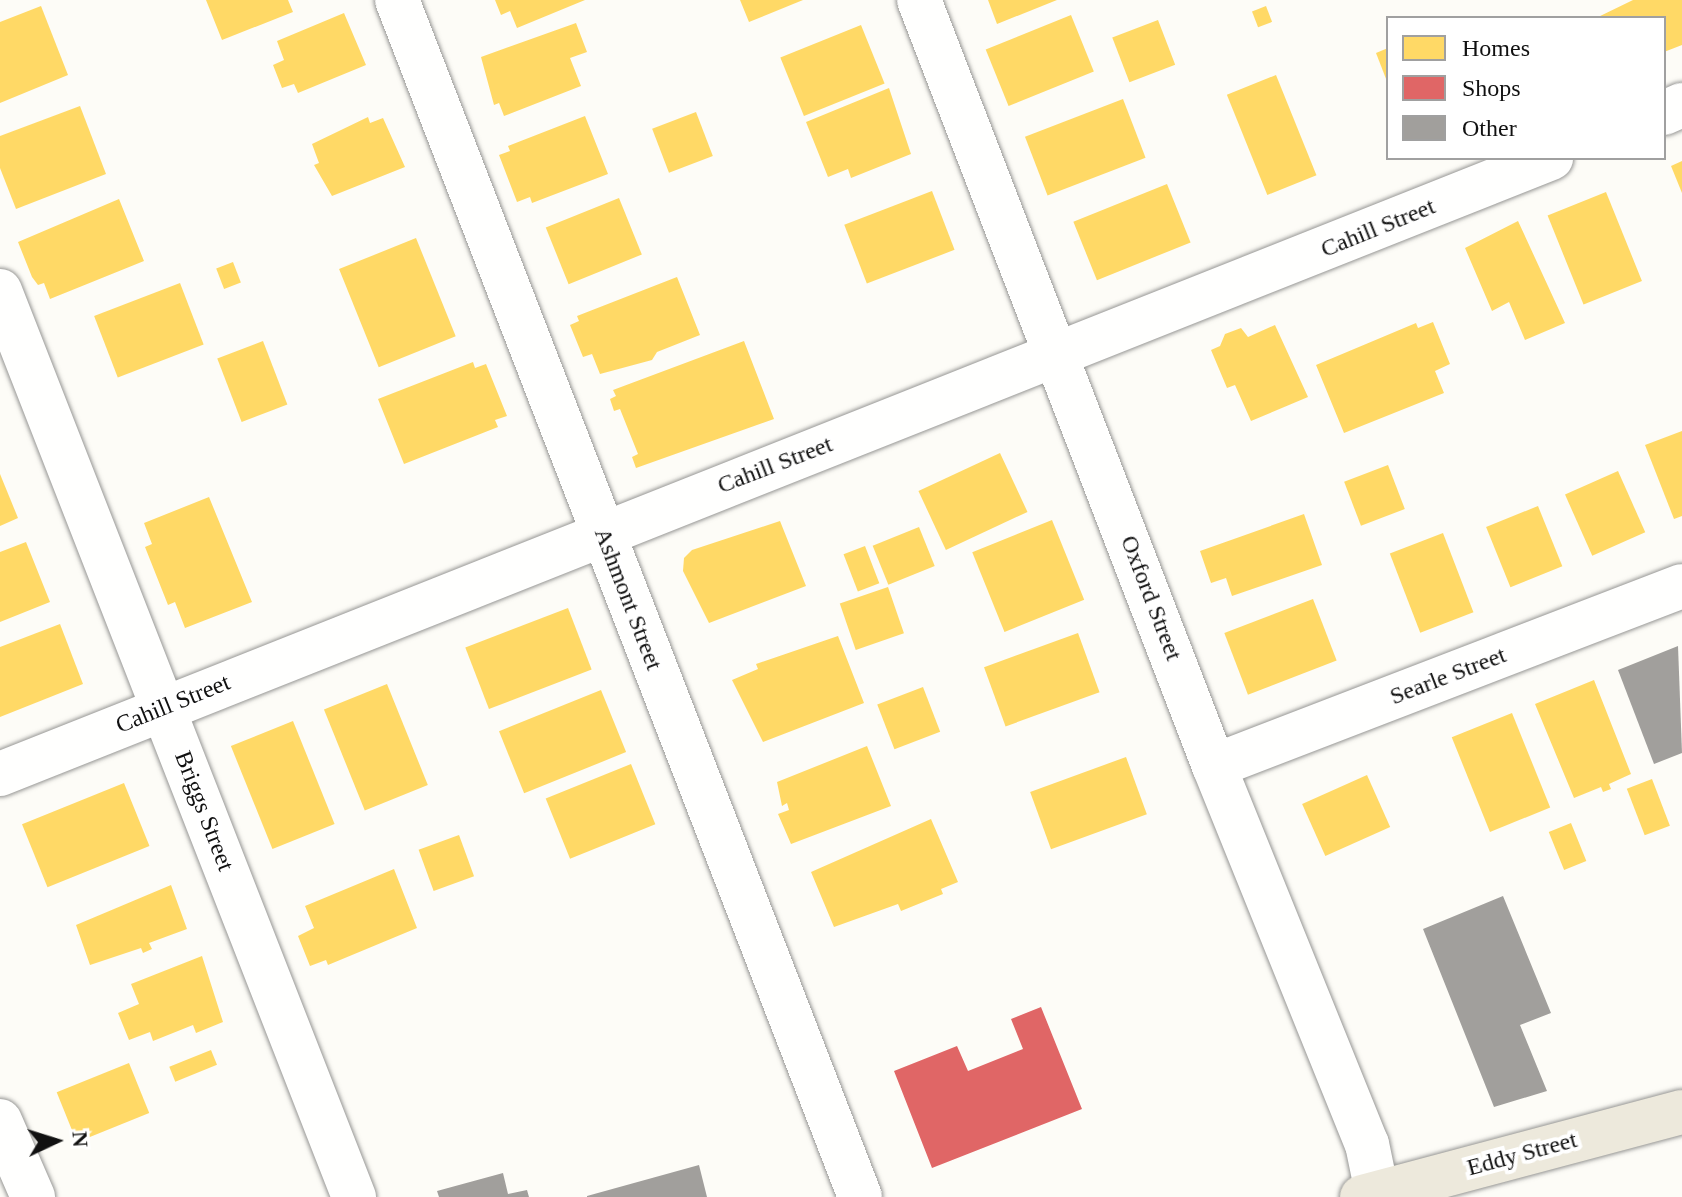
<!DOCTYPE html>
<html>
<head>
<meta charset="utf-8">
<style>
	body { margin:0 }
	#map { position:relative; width:1682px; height:1197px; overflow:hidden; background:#fdfcf7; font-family:"Times New Roman",serif }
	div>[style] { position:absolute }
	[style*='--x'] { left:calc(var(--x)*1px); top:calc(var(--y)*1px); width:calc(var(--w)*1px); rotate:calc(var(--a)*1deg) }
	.homes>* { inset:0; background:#ffd966; transform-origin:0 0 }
	.shops>* { inset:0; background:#e06666 }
	.building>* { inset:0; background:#a19f9c }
	.roads { filter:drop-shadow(0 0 2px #979795) drop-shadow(0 0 2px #979795) }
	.minor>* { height:44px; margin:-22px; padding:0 22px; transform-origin:22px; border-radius:22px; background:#fffffe }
	.major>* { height:44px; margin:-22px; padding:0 22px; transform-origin:22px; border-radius:22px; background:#ede9dc }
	span { translate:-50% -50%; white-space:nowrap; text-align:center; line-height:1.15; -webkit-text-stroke:8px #fff; paint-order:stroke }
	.street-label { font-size:24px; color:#111 }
	.legend { position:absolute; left:1386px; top:16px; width:280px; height:144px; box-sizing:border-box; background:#fff; border:2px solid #a0a0a0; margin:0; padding:10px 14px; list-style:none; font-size:24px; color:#111 }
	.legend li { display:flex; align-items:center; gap:16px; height:40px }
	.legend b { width:40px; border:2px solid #a0a0a0 }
	.north { position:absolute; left:16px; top:1101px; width:80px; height:80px; -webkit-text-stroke:6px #fff; paint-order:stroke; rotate:86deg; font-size:22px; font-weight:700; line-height:32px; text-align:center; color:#111 }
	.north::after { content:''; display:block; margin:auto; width:28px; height:36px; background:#111; clip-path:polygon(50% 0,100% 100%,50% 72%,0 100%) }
</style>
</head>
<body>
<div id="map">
	<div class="homes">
		<i style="clip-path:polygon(206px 0,288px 0,293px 12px,222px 40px)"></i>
		<i style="clip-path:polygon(495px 0,585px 0,517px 28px,510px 11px,501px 15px)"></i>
		<i style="clip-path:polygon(740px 0,803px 0,749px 22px)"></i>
		<i style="clip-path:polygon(988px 0,1057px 0,997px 24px)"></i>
		<i style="clip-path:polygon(1633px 0,1682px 0,1682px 45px,1664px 52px,1664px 18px,1596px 18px)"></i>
		<i style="clip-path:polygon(41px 6px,68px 75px,0 103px,0 22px)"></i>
		<i style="left:1266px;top:6px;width:17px;height:15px;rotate:69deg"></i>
		<i style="clip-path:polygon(344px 13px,366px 65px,298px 93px,294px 84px,282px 88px,273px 65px,284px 60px,277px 41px)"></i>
		<i style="left:1071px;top:15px;width:61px;height:92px;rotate:68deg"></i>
		<i style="left:1158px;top:20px;width:48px;height:49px;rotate:69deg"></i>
		<i style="clip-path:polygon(576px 23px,587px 52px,570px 58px,581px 86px,504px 116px,499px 103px,494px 105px,481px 57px)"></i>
		<i style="left:861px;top:25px;width:63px;height:87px;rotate:68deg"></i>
		<i style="clip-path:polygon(1388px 48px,1388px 84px,1376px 53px)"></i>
		<i style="left:1276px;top:75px;width:108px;height:53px;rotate:68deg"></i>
		<i style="clip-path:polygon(889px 88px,911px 154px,851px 178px,848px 169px,828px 177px,806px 122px)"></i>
		<i style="left:1123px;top:99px;width:63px;height:105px;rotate:69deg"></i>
		<i style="clip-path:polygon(80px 106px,106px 174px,16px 209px,0 168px,0 136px)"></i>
		<i style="left:696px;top:112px;width:47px;height:47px;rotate:69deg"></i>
		<i style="clip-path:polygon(585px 116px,608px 174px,532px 203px,530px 197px,517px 202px,499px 155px,510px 151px,508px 146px)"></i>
		<i style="clip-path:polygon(368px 117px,370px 123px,383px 118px,405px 167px,332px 196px,314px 165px,319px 163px,312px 144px)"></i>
		<i style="clip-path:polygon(1682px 161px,1682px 193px,1671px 166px)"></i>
		<i style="left:1167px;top:184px;width:63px;height:101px;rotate:68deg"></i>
		<i style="left:932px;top:191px;width:63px;height:94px;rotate:69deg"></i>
		<i style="left:1606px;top:192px;width:96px;height:63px;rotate:68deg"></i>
		<i style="left:619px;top:198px;width:61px;height:79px;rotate:68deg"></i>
		<i style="clip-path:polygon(119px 199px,144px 261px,50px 299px,44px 283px,38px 285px,32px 277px,18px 242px)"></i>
		<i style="clip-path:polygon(1518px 221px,1565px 323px,1525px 340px,1509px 302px,1492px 311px,1465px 248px)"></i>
		<i style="left:416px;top:238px;width:106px;height:83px;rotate:68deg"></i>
		<i style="left:233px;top:262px;width:22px;height:18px;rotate:69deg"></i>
		<i style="clip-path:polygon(677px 277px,700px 335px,657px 352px,652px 360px,600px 374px,592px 354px,583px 357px,570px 325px,579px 321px,577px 316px)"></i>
		<i style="left:180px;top:283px;width:66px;height:92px;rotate:69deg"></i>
		<i style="clip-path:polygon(1433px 322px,1450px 364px,1435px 371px,1444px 393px,1344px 433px,1316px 365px,1416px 323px,1418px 328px)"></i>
		<i style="clip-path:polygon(1275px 325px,1308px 397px,1251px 421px,1235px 385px,1227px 388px,1211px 350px,1220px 346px,1225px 334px,1241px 328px,1248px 337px)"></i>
		<i style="left:263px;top:341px;width:68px;height:49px;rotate:69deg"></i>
		<i style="clip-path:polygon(744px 341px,774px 419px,636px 468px,632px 457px,638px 454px,620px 409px,614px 411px,610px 399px,616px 396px,613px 390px)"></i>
		<i style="clip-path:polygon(473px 362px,475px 368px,486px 364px,507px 416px,495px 420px,498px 427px,404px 464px,378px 399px)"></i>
		<i style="clip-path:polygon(1682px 431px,1682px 516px,1674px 519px,1645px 445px)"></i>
		<i style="left:1000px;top:453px;width:65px;height:90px;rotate:65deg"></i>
		<i style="left:1388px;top:465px;width:47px;height:47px;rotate:69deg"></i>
		<i style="left:1618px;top:471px;width:67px;height:58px;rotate:66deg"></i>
		<i style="clip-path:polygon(0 474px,18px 518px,0 526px)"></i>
		<i style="clip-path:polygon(209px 497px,252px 602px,185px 628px,175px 602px,168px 605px,145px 547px,152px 544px,144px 523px)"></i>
		<i style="left:1538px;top:506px;width:65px;height:56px;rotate:68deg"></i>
		<i style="clip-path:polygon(1304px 514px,1322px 565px,1232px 596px,1226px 578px,1211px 583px,1200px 551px)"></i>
		<i style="left:1052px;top:520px;width:86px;height:86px;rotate:68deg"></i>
		<i style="clip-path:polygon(780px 521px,806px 586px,709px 623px,683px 571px,684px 558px,692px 550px)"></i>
		<i style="left:919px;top:527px;width:42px;height:50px;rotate:68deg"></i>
		<i style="left:1443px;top:533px;width:85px;height:57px;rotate:69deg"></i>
		<i style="clip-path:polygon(26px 542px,50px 602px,0 622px,0 552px)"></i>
		<i style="left:865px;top:546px;width:40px;height:23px;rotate:69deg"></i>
		<i style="left:888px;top:587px;width:49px;height:51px;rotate:71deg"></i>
		<i style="left:1313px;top:599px;width:66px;height:95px;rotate:69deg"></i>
		<i style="left:568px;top:608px;width:66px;height:110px;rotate:69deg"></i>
		<i style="clip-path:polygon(60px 624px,83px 684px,0 717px,0 647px)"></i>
		<i style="left:1078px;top:633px;width:63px;height:100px;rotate:70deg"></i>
		<i style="clip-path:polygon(838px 636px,864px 703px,763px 742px,732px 680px,758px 669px,756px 664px)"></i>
		<i style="clip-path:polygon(1594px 680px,1631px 774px,1609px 784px,1611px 789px,1603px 792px,1601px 787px,1574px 798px,1535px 704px)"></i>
		<i style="left:387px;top:684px;width:109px;height:68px;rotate:68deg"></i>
		<i style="left:923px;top:687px;width:48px;height:49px;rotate:69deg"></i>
		<i style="left:601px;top:690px;width:67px;height:110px;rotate:68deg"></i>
		<i style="left:1512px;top:713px;width:102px;height:65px;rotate:68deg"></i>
		<i style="left:293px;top:721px;width:111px;height:67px;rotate:68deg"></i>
		<i style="clip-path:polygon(867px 746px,891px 806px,791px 844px,778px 814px,789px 810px,787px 803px,782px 806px,777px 782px)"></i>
		<i style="left:1126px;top:757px;width:61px;height:102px;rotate:70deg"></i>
		<i style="left:631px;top:764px;width:65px;height:92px;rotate:68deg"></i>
		<i style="left:1367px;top:775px;width:57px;height:71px;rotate:66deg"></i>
		<i style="left:1652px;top:779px;width:50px;height:27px;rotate:69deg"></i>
		<i style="left:124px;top:783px;width:68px;height:110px;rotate:68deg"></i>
		<i style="clip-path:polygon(931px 819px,958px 882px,941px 889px,943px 894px,901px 911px,898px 904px,834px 927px,811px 872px)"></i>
		<i style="left:1571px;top:823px;width:41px;height:24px;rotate:68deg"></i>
		<i style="left:459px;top:835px;width:44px;height:43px;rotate:70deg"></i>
		<i style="clip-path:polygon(394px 869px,417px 928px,328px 965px,326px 960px,310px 966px,298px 936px,314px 928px,305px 906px)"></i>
		<i style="clip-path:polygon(171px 885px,187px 929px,149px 943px,152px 949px,143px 953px,141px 948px,90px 965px,76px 925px)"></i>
		<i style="clip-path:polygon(202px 956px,223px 1022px,196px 1033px,193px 1025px,153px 1041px,150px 1032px,129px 1040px,118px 1013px,139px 1004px,131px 984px)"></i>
		<i style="left:211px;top:1050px;width:16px;height:45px;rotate:68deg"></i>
		<i style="left:129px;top:1063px;width:54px;height:78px;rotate:68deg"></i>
	</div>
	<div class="shops">
		<i style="clip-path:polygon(1041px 1007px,1082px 1109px,932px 1168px,894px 1071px,957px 1046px,968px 1071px,1023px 1049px,1011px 1019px)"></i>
	</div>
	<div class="building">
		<i style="clip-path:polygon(1678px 646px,1682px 753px,1654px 764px,1618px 670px)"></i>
		<i style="clip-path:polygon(1503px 896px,1551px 1013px,1520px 1025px,1547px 1091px,1494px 1107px,1423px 929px)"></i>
		<i style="clip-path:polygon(699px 1165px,707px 1197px,587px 1197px,587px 1196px)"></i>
		<i style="clip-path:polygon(503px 1173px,508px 1194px,527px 1190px,529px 1197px,439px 1197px,437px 1191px)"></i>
	</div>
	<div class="roads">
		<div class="minor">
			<i style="--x:397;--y:0;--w:1283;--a:68.85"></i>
			<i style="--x:919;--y:0;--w:821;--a:68.94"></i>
			<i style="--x:1214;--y:766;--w:408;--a:68"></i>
			<i style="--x:1367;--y:1144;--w:54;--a:78.3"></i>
			<i style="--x:1664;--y:113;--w:20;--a:-24"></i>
			<i style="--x:0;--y:291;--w:973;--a:68.66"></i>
			<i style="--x:1214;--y:766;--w:501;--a:-21.04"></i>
			<i style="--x:0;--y:774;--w:1669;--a:-21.66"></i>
			<i style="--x:0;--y:1121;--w:83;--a:66.5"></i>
		</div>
		<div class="major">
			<i style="--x:1362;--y:1197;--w:331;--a:-14.9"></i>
		</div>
	</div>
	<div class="street-label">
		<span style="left:1378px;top:228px;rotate:-22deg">Cahill Street</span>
		<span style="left:775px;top:465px;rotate:-21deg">Cahill Street</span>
		<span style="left:1151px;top:598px;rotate:69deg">Oxford Street</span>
		<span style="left:628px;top:599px;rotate:69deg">Ashmont Street</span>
		<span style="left:1448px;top:676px;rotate:-21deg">Searle Street</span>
		<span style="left:173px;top:704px;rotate:-22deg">Cahill Street</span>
		<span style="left:204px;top:811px;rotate:69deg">Briggs Street</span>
		<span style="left:1522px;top:1154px;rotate:-15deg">Eddy Street</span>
	</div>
	<ul class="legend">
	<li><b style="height:22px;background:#ffd966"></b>Homes</li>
	<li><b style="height:22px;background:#e06666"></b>Shops</li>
	<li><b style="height:22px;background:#a19f9c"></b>Other</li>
	</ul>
	<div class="north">N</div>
</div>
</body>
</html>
